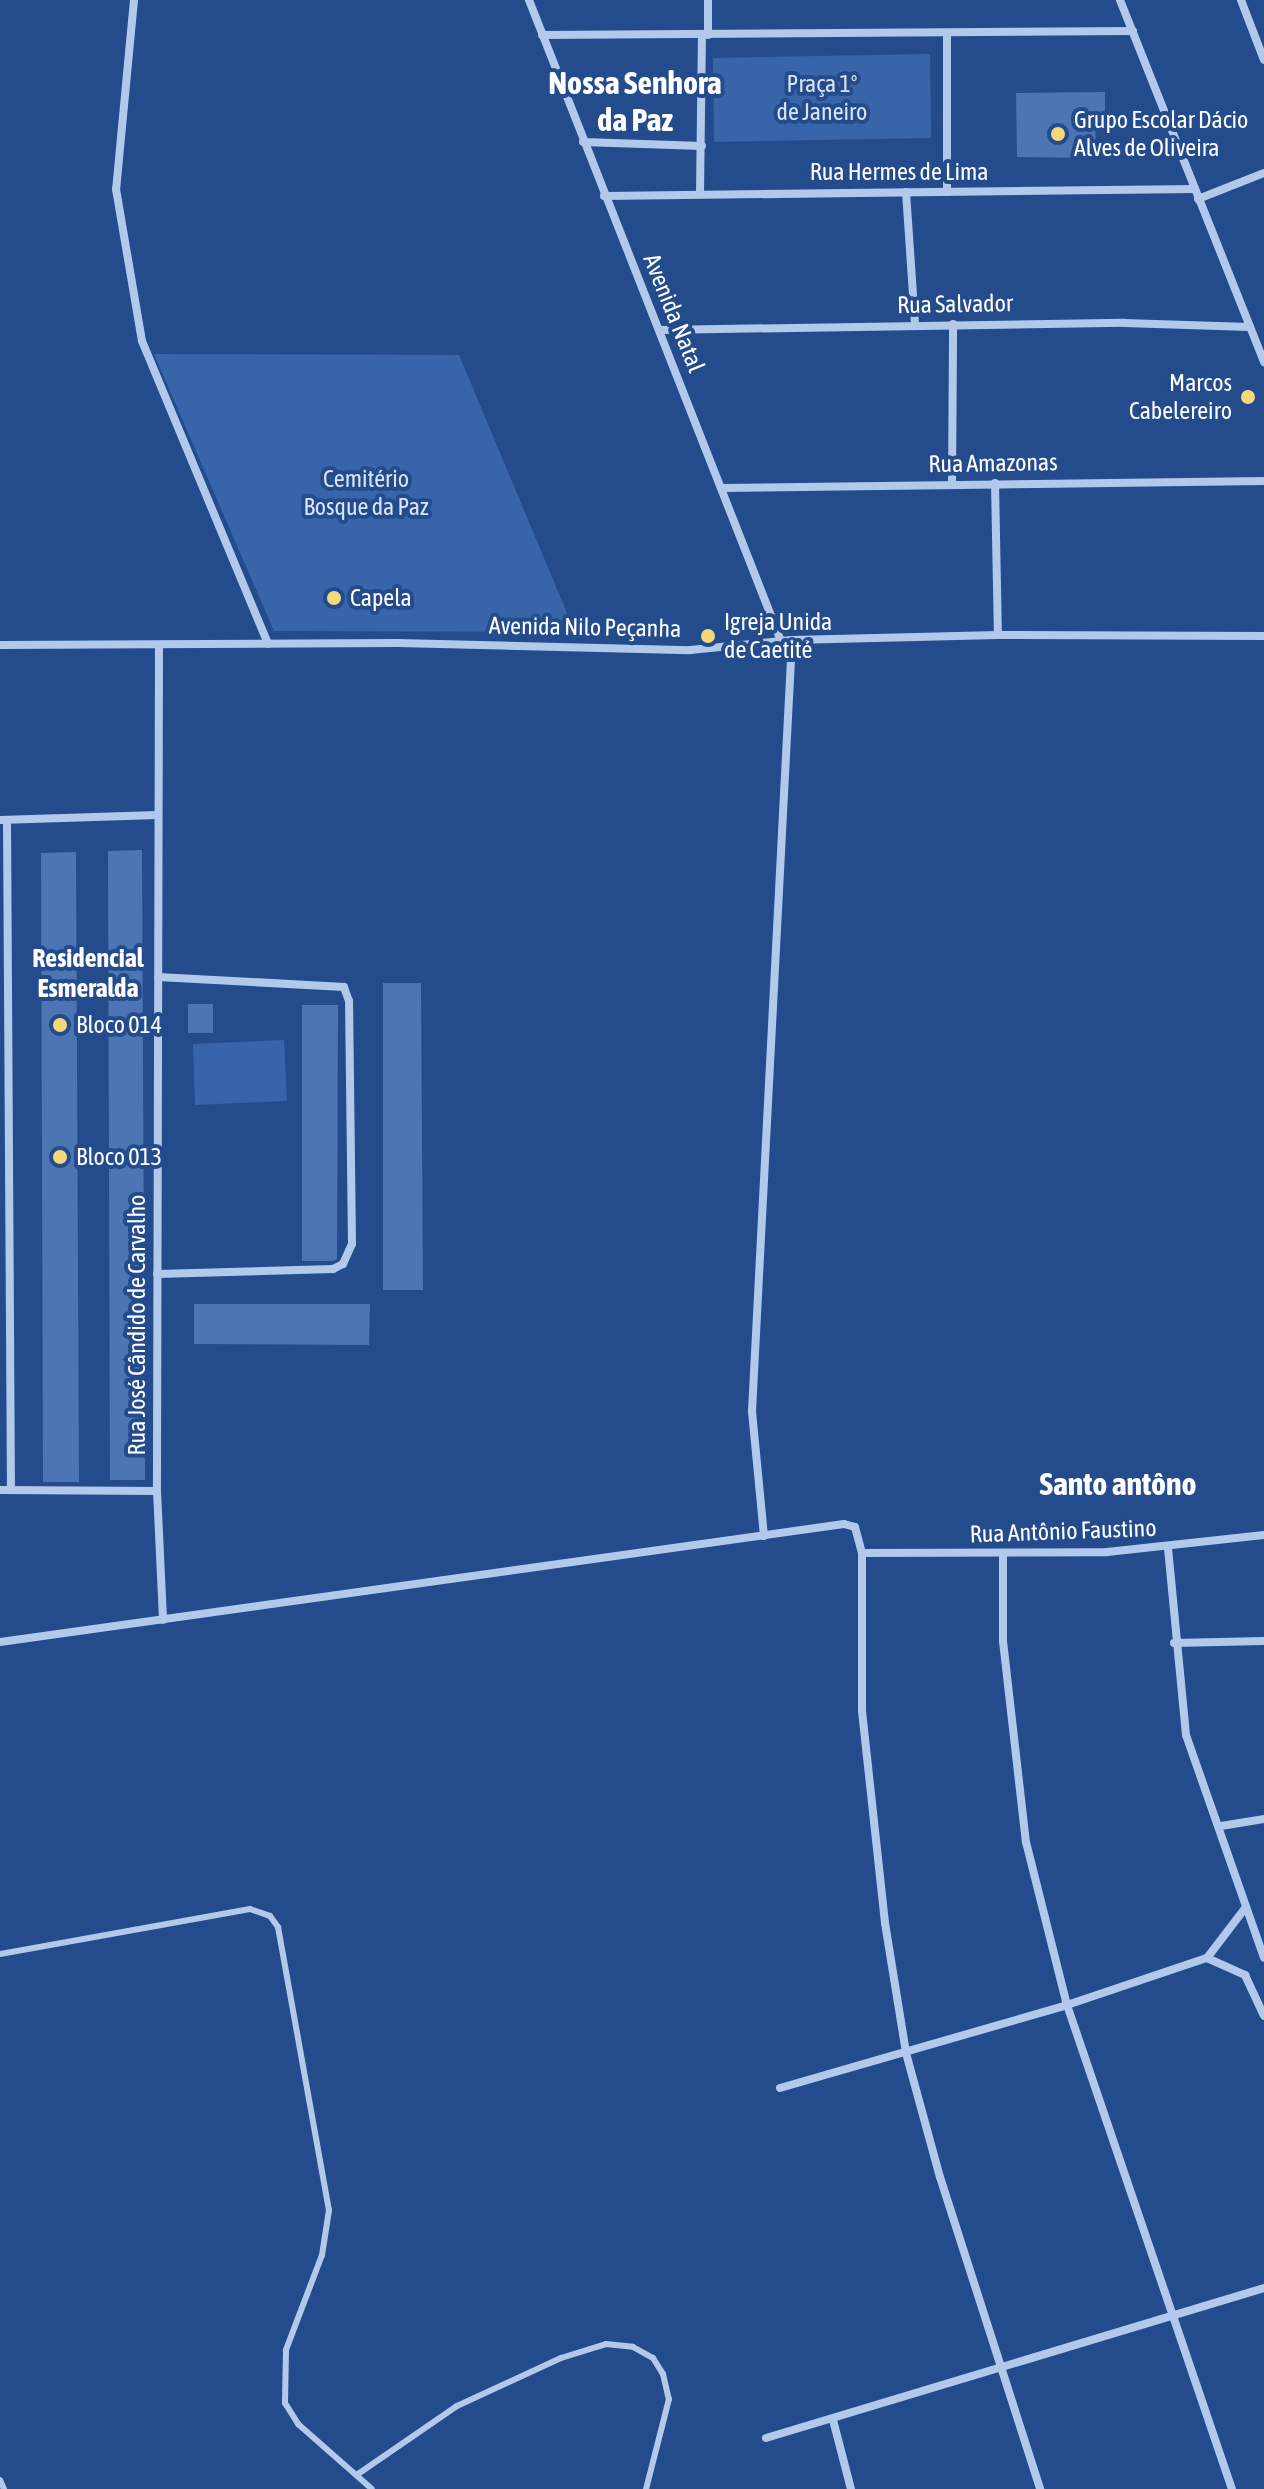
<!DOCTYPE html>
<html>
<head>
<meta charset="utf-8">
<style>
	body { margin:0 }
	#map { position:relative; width:1264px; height:2489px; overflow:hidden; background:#244c8d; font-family:"Asap Condensed",sans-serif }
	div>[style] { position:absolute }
	.green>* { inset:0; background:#3865aa }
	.building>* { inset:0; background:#4c75b4 }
	.service>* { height:6px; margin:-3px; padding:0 3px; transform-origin:3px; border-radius:3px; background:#b3c9eb }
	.minor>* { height:8px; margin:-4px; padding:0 4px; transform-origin:4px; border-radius:4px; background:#b3c9eb }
	.dots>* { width:22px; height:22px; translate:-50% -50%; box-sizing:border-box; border:4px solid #244c8d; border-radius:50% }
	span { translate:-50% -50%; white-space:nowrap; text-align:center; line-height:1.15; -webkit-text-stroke:8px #244c8d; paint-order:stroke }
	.park-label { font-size:24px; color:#d8e5f8 }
	.poi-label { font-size:24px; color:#fff }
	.left { translate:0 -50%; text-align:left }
	.right { translate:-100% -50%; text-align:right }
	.street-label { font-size:24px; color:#fff }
	.neighbourhood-label { font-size:26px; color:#fff; font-weight:700 }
	.district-label { font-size:32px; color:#fff; font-weight:700 }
</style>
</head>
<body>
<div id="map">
	<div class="green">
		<div style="clip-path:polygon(930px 54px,931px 138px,714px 142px,713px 58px)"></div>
		<div style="clip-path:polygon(154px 354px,459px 355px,575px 632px,274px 631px)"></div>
		<div style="clip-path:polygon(284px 1040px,287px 1101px,195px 1105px,193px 1044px)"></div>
	</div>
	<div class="building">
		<div style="clip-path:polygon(1105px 92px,1105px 120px,1095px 120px,1096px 158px,1017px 157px,1016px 93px)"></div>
		<div style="clip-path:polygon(142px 850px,145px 1480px,110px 1480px,108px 851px)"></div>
		<div style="clip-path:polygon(76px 852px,79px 1482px,43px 1482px,41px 853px)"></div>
		<div style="clip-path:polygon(383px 983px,421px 983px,423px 1290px,383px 1290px)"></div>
		<div style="clip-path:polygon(188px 1004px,213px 1004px,213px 1033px,188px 1033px)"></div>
		<div style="clip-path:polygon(302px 1005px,338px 1005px,337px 1259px,333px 1261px,302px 1261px)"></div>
		<div style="clip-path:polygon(194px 1304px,370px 1304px,369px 1345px,194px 1344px)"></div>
	</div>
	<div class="service">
		<div style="left:0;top:1954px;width:254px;rotate:-10.2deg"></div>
		<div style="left:250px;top:1909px;width:21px;rotate:19deg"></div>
		<div style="left:270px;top:1916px;width:14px;rotate:54deg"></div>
		<div style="left:278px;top:1927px;width:288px;rotate:79.8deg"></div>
		<div style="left:329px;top:2210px;width:46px;rotate:98.8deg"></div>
		<div style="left:322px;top:2255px;width:102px;rotate:110.8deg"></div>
		<div style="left:286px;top:2350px;width:53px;rotate:91.1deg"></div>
		<div style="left:285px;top:2403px;width:25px;rotate:58deg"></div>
		<div style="left:298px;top:2424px;width:98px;rotate:41.3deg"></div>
		<div style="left:358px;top:2474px;width:120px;rotate:-34.5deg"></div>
		<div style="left:457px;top:2406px;width:115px;rotate:-24.8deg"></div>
		<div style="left:561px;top:2358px;width:47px;rotate:-17.3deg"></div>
		<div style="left:606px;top:2344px;width:27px;rotate:6deg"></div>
		<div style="left:633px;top:2347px;width:23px;rotate:29deg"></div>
		<div style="left:653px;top:2358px;width:19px;rotate:58deg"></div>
		<div style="left:663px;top:2374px;width:26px;rotate:77deg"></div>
		<div style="left:669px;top:2399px;width:93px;rotate:104.3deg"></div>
		<div style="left:0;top:2480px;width:10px;rotate:66deg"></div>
	</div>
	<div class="minor">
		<div style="left:134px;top:0;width:190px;rotate:95.4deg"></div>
		<div style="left:116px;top:189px;width:154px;rotate:80.3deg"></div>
		<div style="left:142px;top:341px;width:328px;rotate:67.4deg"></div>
		<div style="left:529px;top:0;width:689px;rotate:68.54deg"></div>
		<div style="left:708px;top:0;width:35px;rotate:90deg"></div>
		<div style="left:1120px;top:0;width:390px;rotate:68.3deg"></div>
		<div style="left:1241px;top:0;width:64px;rotate:69deg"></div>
		<div style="left:542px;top:35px;width:591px;rotate:-0.39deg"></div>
		<div style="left:947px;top:35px;width:157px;rotate:90deg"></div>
		<div style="left:583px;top:142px;width:119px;rotate:1.9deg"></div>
		<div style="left:906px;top:192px;width:133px;rotate:86.1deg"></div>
		<div style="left:700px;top:194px;width:159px;rotate:-89.3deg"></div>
		<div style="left:604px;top:196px;width:591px;rotate:-0.68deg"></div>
		<div style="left:1198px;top:199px;width:71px;rotate:-21.5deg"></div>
		<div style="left:660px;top:330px;width:464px;rotate:-0.9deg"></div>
		<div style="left:1124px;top:323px;width:126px;rotate:1.8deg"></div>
		<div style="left:952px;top:483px;width:159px;rotate:-89.6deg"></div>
		<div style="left:995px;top:483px;width:152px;rotate:88.9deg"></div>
		<div style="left:722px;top:488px;width:542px;rotate:-0.74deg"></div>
		<div style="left:0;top:645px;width:398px;rotate:-0.3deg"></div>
		<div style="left:398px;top:643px;width:292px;rotate:1.4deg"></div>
		<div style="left:690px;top:650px;width:102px;rotate:-5.6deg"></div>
		<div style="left:792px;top:640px;width:206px;rotate:-1.4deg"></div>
		<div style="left:998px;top:635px;width:266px;rotate:0.2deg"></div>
		<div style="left:159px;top:645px;width:846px;rotate:90.14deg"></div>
		<div style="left:157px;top:1491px;width:129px;rotate:87.3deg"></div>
		<div style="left:0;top:820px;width:158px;rotate:-1.8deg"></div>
		<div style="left:7px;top:820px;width:670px;rotate:89.66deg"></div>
		<div style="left:157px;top:1274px;width:176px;rotate:-1.6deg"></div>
		<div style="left:333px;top:1269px;width:11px;rotate:-27deg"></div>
		<div style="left:343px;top:1264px;width:22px;rotate:-66deg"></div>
		<div style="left:352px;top:1244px;width:243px;rotate:-90.7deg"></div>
		<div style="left:349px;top:1001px;width:15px;rotate:-110deg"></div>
		<div style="left:344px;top:987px;width:186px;rotate:-176.9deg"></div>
		<div style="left:0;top:1490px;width:157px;rotate:0.4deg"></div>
		<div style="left:764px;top:1536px;width:126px;rotate:-95.5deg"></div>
		<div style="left:752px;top:1411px;width:772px;rotate:-87.03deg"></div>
		<div style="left:1168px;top:1548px;width:188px;rotate:84.5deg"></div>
		<div style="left:1186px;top:1735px;width:236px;rotate:70.7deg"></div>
		<div style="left:862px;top:1553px;width:245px;rotate:-0.2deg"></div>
		<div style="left:1107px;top:1552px;width:158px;rotate:-6.2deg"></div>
		<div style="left:1003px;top:1555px;width:86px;rotate:90deg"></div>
		<div style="left:1003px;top:1641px;width:202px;rotate:83.5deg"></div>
		<div style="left:1026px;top:1842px;width:168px;rotate:75.9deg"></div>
		<div style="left:1067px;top:2005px;width:511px;rotate:71.18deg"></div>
		<div style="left:0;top:1642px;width:852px;rotate:-7.96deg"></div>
		<div style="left:844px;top:1524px;width:11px;rotate:15deg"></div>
		<div style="left:855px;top:1527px;width:27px;rotate:75deg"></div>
		<div style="left:862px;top:1553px;width:158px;rotate:90deg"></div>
		<div style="left:862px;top:1711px;width:213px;rotate:83.8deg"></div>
		<div style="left:885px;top:1923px;width:132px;rotate:80.8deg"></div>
		<div style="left:906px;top:2053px;width:129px;rotate:74.7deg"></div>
		<div style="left:940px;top:2177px;width:328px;rotate:72.2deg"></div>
		<div style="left:1174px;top:1643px;width:90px;rotate:-1.3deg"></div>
		<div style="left:1221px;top:1826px;width:44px;rotate:-9.2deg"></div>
		<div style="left:1207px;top:1958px;width:42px;rotate:24.1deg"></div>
		<div style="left:1245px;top:1975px;width:45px;rotate:65.1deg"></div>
		<div style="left:780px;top:2088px;width:299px;rotate:-16.1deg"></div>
		<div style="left:1067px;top:2005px;width:148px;rotate:-18.6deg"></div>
		<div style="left:1207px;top:1958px;width:64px;rotate:-52.6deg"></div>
		<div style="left:833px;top:2420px;width:71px;rotate:75.4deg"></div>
		<div style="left:766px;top:2438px;width:520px;rotate:-16.76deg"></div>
	</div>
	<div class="dots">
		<div style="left:1058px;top:134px;background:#f5d877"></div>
		<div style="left:1248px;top:397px;background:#f5d877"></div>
		<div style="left:334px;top:598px;background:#f5d877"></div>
		<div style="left:708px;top:636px;background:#f5d877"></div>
		<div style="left:60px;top:1025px;background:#f5d877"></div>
		<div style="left:60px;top:1157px;background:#f5d877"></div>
	</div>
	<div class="park-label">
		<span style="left:822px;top:98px">Praça 1°<br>de Janeiro</span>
		<span style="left:366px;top:493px">Cemitério<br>Bosque da Paz</span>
	</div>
	<div class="poi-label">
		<span class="left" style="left:1074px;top:134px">Grupo Escolar Dácio<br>Alves de Oliveira</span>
		<span class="right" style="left:1232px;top:397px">Marcos<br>Cabelereiro</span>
		<span class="left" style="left:350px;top:598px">Capela</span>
		<span class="left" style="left:724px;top:636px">Igreja Unida<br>de Caetité</span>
		<span class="left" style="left:76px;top:1025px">Bloco 014</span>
		<span class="left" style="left:76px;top:1157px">Bloco 013</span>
	</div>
	<div class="street-label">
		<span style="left:899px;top:172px">Rua Hermes de Lima</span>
		<span style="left:955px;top:304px;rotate:-1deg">Rua Salvador</span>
		<span style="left:674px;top:313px;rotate:68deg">Avenida Natal</span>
		<span style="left:993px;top:463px;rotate:-1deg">Rua Amazonas</span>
		<span style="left:585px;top:627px;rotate:1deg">Avenida Nilo Peçanha</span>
		<span style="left:137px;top:1325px;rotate:-90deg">Rua José Cândido de Carvalho</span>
		<span style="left:1063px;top:1531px;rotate:-2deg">Rua Antônio Faustino</span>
	</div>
	<div class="neighbourhood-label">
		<span style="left:88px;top:974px">Residencial<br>Esmeralda</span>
	</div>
	<div class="district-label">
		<span style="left:635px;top:102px">Nossa Senhora<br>da Paz</span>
		<span style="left:1118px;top:1484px">Santo antôno</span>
	</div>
</div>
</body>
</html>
